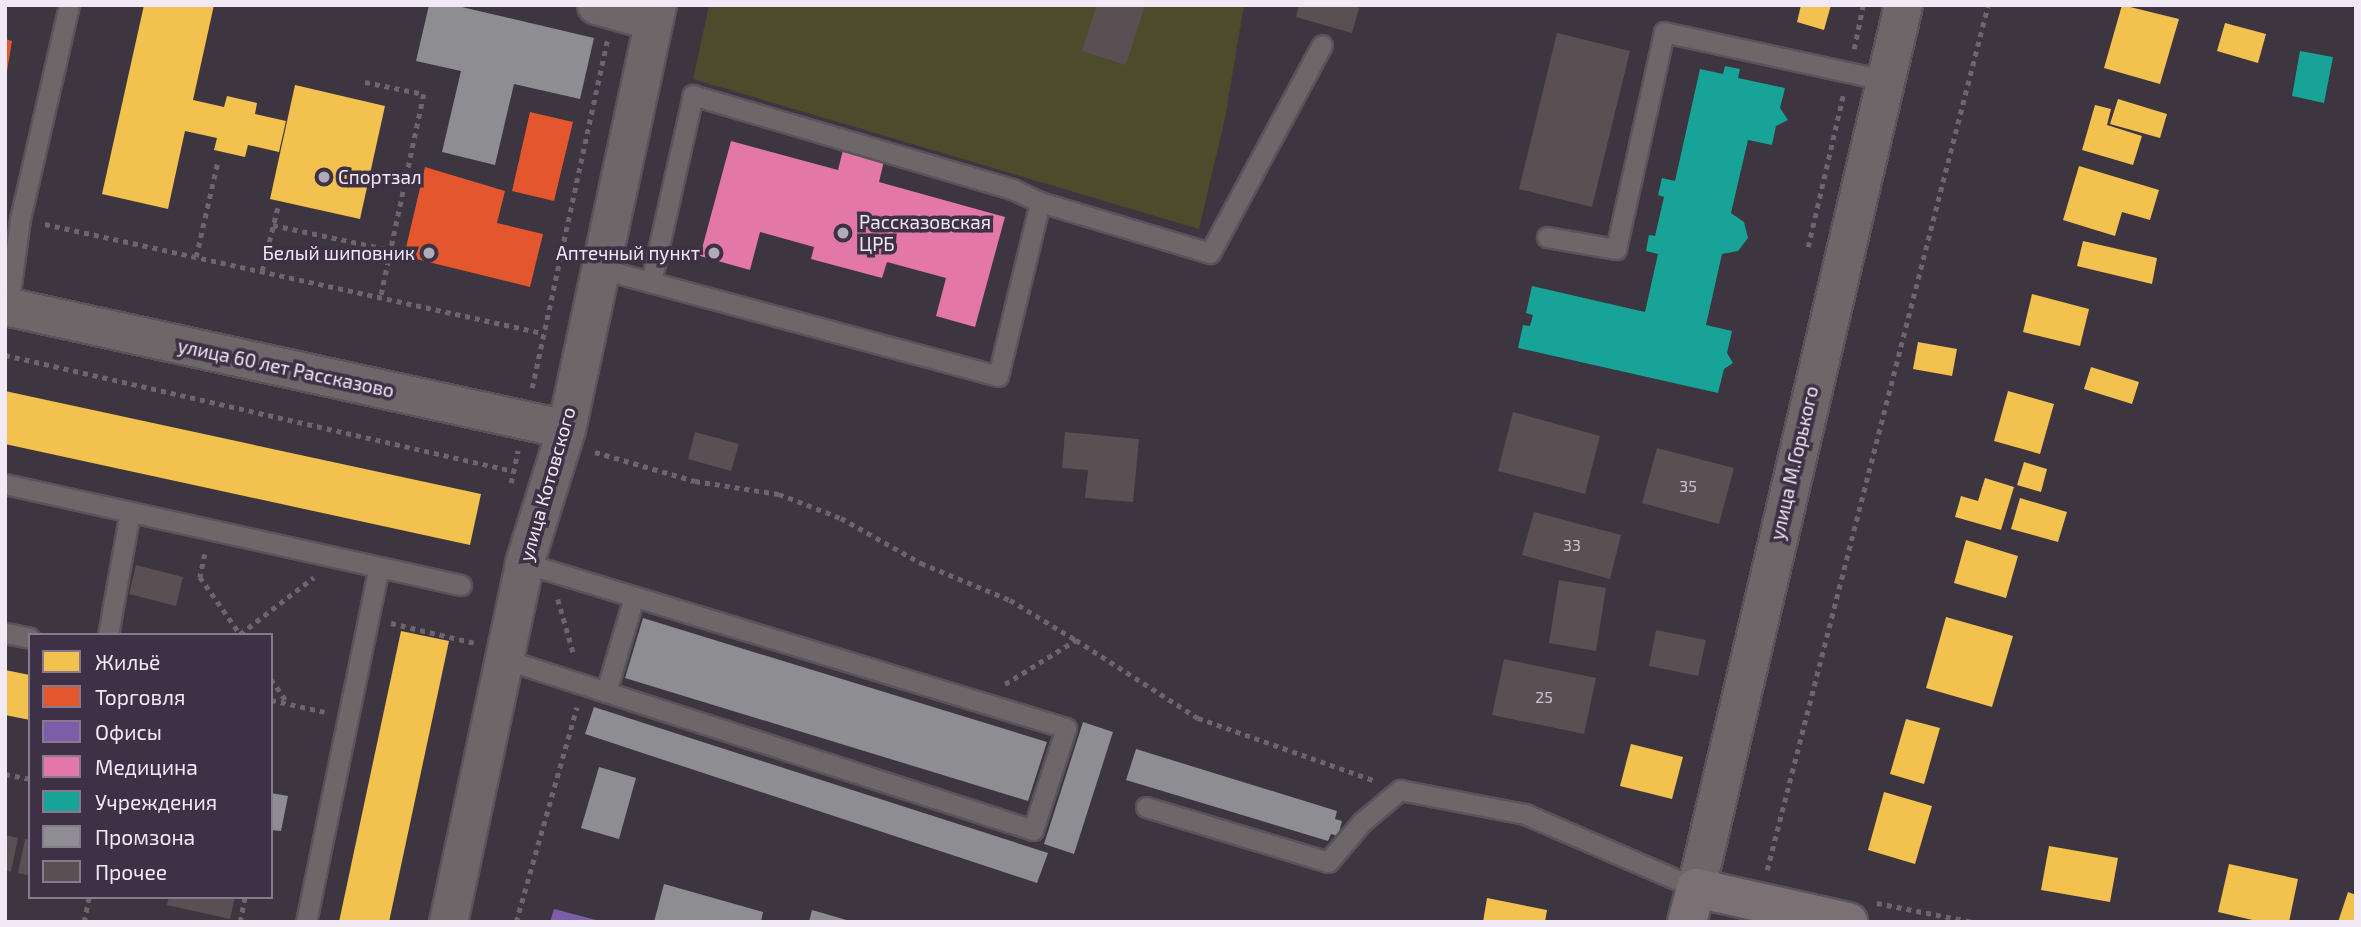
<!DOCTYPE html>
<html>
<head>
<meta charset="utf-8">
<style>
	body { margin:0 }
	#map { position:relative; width:2361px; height:927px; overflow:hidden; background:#3d3540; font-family:"Exo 2",sans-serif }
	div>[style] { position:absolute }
	.green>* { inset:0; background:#4c4c2c }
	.homes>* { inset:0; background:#f2c14e }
	.shops>* { inset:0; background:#e4572e }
	.offices>* { inset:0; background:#7b5ea7 }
	.health>* { inset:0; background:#e377a8 }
	.public>* { inset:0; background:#17a398 }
	.industry>* { inset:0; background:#8d8d92 }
	.building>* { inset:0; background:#5a4f52 }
	.path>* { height:4.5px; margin-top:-2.25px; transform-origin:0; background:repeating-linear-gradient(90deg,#6c666a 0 5px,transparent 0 10px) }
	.roads { filter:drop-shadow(2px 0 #59535c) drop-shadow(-2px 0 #59535c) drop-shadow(0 2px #59535c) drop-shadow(0 -2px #59535c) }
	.lane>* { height:19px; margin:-9.5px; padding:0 9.5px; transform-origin:9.5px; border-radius:9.5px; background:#6e676a }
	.street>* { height:37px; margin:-18.5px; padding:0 18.5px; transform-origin:18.5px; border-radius:18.5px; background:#6e676a }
	.secondary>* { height:38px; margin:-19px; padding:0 19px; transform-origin:19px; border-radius:19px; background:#7b7175 }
	.dots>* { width:19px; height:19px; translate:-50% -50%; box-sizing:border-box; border:4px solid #3e3045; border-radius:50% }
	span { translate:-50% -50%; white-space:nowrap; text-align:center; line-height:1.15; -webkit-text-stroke:7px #3e3045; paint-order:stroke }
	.number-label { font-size:16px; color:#ccc2ce }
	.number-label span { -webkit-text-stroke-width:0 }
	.poi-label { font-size:19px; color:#f2e9f7 }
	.left { translate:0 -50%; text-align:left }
	.right { translate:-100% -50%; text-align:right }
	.street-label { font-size:19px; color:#f2e9f7 }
	.frame { position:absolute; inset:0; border:7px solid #f2e9f7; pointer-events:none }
	.legend { position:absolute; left:28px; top:633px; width:245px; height:266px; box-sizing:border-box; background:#3e3045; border:2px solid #867a8c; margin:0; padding:9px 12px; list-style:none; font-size:21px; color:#f2e9f7 }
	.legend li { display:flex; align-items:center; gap:14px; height:35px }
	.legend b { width:35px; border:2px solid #867a8c }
</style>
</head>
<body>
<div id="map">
	<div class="green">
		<div style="clip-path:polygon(709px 5px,1244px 5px,1225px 118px,1199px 229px,693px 79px)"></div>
	</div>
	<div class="homes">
		<div style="clip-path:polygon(144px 5px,214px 5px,193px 100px,224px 107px,227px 96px,257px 103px,255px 114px,286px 121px,279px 152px,248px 145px,245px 157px,214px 150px,217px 138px,185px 131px,168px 209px,102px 194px)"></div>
		<div style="clip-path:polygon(1801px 5px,1831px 5px,1824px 30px,1797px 22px)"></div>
		<div style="clip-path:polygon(2122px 5px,2179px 19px,2160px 84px,2104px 68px)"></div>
		<div style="clip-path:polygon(2225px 23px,2266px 34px,2258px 63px,2217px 51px)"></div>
		<div style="clip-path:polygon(295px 85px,385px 106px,360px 219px,270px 199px)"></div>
		<div style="clip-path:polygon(2118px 99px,2167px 114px,2160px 138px,2110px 124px)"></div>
		<div style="clip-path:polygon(2095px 105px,2111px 109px,2107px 125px,2142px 136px,2133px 165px,2082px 150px)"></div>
		<div style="clip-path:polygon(2079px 166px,2159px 190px,2150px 220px,2122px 212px,2115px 236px,2063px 220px)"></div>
		<div style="clip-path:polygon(2083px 241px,2157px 258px,2152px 284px,2077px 266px)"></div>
		<div style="clip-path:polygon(2032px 294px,2089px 309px,2080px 346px,2023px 332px)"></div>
		<div style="clip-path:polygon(1918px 342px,1957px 349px,1952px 376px,1913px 369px)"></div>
		<div style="clip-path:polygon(2091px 367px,2139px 382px,2132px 404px,2084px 389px)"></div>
		<div style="clip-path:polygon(5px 391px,481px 494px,470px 545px,5px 444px)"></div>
		<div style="clip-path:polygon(2008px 391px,2054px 404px,2040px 454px,1994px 441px)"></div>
		<div style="clip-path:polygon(2024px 462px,2047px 469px,2041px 492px,2017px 485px)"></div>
		<div style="clip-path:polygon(1985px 478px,2014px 487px,2001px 530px,1955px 517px,1961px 496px,1978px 501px)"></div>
		<div style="clip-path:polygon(2020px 498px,2067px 512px,2058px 542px,2011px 529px)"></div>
		<div style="clip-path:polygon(1966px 540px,2018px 556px,2006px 598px,1954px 583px)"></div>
		<div style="clip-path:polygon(1946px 617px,2013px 636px,1992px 707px,1926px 688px)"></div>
		<div style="clip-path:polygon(401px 631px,449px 641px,389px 922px,339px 922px)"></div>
		<div style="clip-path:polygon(5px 670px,30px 675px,30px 720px,5px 715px)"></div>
		<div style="clip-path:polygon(1906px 719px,1940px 728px,1924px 784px,1890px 774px)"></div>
		<div style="clip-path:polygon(1631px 744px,1683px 757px,1672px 799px,1620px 786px)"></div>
		<div style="clip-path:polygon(1884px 792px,1932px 806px,1915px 864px,1868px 850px)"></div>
		<div style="clip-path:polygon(2049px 846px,2118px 858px,2110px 902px,2041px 890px)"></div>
		<div style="clip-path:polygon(2229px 864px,2298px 879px,2289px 922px,2261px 922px,2218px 912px)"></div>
		<div style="clip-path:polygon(2348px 892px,2356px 895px,2356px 922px,2338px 922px)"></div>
		<div style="clip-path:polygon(1487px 898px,1547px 910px,1545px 922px,1483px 922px)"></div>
	</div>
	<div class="shops">
		<div style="clip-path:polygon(5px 39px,12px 41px,7px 71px,5px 71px)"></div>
		<div style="clip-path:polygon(530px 112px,573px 122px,554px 201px,512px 191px)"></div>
		<div style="clip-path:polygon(425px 167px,505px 191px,497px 223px,543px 234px,530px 287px,404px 256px)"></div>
	</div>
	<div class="offices">
		<div style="clip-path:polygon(554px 909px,600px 921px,600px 922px,550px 922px)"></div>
	</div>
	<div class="health">
		<div style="clip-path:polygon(731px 141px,838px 170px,843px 150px,884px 161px,879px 182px,1005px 217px,975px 327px,936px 316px,946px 278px,887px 262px,882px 278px,811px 259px,814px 247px,760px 232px,750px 270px,700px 256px)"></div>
	</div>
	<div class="public">
		<div style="clip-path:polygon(2300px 51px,2333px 57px,2324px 103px,2292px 96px)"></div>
		<div style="clip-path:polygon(1725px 66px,1740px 69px,1738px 78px,1785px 88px,1780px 108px,1788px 120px,1776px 126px,1772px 145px,1748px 140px,1731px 213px,1744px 222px,1748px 238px,1738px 251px,1722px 254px,1706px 325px,1732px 331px,1727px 353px,1733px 363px,1724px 369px,1718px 393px,1518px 348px,1523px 325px,1530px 326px,1533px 315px,1526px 313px,1532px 286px,1645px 312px,1658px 254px,1646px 251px,1649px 235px,1655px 236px,1664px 197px,1658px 195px,1662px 178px,1675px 181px,1700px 69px,1723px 74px)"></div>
	</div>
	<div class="industry">
		<div style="clip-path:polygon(429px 5px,453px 5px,594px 38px,580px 99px,514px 84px,495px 165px,442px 152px,461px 71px,416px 61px)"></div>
		<div style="clip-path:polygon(643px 618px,1047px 742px,1028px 801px,625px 678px)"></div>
		<div style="clip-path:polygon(594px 707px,1048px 853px,1037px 883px,585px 734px)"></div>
		<div style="clip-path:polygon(1083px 722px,1113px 732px,1074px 854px,1044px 844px)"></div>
		<div style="clip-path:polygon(1136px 749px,1337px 811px,1335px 819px,1342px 821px,1338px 836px,1331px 834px,1328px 841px,1126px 780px)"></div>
		<div style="clip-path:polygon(599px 767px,636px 778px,619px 839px,581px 828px)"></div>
		<div style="clip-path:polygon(271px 793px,288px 796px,281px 831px,271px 830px)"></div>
		<div style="clip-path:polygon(664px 884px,763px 912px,761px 922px,654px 922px)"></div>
		<div style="clip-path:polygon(812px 910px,850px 921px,850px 922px,809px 922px)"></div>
	</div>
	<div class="building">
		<div style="clip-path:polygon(1097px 5px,1145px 5px,1126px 65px,1082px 51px)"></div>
		<div style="clip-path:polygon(1299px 5px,1360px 5px,1352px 33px,1296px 17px)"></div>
		<div style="clip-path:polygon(1557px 33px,1630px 51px,1592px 207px,1519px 189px)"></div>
		<div style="clip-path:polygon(1513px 412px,1600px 436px,1585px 494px,1498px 471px)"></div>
		<div style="clip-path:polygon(695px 432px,739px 444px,731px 471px,688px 459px)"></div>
		<div style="clip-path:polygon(1065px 432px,1139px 439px,1133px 502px,1085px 498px,1088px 470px,1062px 468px)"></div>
		<div style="clip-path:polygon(1657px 448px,1734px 468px,1719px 524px,1642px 503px)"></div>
		<div style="clip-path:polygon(1534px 512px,1621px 535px,1610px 579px,1522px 555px)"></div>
		<div style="clip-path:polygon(136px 565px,183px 577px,176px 606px,129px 594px)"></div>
		<div style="clip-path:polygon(1559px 580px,1606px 588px,1596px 651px,1549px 643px)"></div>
		<div style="clip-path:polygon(1656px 630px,1706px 640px,1698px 676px,1649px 666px)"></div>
		<div style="clip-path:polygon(1504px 659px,1596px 678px,1584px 734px,1492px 715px)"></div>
		<div style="clip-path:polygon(5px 835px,18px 838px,11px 872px,5px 870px)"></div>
		<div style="clip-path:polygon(25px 839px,30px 840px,30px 876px,18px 873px)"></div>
		<div style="clip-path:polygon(169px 897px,235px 897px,230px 919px,167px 905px)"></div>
	</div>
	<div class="path">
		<div style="left:1854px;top:49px;width:45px;rotate:-78.4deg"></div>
		<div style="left:365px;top:82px;width:60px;rotate:11.5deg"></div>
		<div style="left:424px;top:94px;width:208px;rotate:102deg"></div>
		<div style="left:45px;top:224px;width:510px;rotate:12.35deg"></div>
		<div style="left:273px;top:225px;width:121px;rotate:12deg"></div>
		<div style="left:1808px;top:247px;width:156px;rotate:-77deg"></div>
		<div style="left:196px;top:257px;width:99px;rotate:-77.2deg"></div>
		<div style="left:262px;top:271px;width:67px;rotate:-76.2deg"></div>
		<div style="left:5px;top:355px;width:521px;rotate:12.86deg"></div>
		<div style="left:532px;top:388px;width:355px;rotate:-77.8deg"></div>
		<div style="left:595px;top:452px;width:104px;rotate:16.2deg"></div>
		<div style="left:695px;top:481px;width:85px;rotate:8.8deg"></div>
		<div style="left:779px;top:494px;width:66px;rotate:21.2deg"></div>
		<div style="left:841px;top:518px;width:92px;rotate:29.4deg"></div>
		<div style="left:921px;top:563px;width:96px;rotate:22.6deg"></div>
		<div style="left:1010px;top:600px;width:77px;rotate:31.2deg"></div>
		<div style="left:511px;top:483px;width:33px;rotate:-78deg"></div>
		<div style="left:205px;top:554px;width:24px;rotate:102deg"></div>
		<div style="left:200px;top:577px;width:70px;rotate:54.9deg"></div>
		<div style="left:558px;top:599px;width:58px;rotate:74.1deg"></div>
		<div style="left:391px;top:623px;width:86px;rotate:13.4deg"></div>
		<div style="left:240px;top:634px;width:93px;rotate:-37.6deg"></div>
		<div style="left:271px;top:679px;width:29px;rotate:55deg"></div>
		<div style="left:1005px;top:684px;width:84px;rotate:-31.8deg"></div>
		<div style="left:1076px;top:640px;width:145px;rotate:32.6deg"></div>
		<div style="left:1198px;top:718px;width:186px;rotate:19.5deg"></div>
		<div style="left:271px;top:700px;width:55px;rotate:12.5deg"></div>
		<div style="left:5px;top:774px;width:25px;rotate:11deg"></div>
		<div style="left:1767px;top:870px;width:893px;rotate:-75.67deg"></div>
		<div style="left:1877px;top:903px;width:98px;rotate:11.2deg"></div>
		<div style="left:84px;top:922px;width:25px;rotate:-79deg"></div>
		<div style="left:240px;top:922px;width:25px;rotate:-79deg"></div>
		<div style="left:516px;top:922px;width:223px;rotate:-74.2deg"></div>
	</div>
	<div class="roads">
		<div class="lane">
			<div style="left:1040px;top:202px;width:177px;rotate:16.7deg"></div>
			<div style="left:1210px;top:253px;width:236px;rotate:-61.7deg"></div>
			<div style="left:1547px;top:237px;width:70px;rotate:9.9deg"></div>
			<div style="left:1616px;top:249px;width:222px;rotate:-77.5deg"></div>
			<div style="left:1664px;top:32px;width:225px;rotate:12.3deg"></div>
			<div style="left:598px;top:268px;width:414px;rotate:15.1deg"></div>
			<div style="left:998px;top:376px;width:179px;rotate:-76.4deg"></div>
			<div style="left:1040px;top:202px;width:31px;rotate:-155deg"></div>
			<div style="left:1012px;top:189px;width:333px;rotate:-163.6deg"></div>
			<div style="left:693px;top:95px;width:192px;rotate:102.7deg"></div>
			<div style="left:8px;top:307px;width:89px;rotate:-82.2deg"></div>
			<div style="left:20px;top:219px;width:220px;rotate:-77.1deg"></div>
			<div style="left:5px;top:484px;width:467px;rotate:12.5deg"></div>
			<div style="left:5px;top:633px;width:25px;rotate:11deg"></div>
			<div style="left:108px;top:635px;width:125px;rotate:-79.9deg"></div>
			<div style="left:504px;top:659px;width:556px;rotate:17.91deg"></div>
			<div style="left:1033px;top:830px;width:107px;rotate:-72.1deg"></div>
			<div style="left:1066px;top:728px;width:567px;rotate:-163.07deg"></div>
			<div style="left:606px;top:692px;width:99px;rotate:-73.6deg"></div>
			<div style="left:1146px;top:807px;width:190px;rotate:16.8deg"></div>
			<div style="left:1328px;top:862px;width:52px;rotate:-49.6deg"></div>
			<div style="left:1362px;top:822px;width:50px;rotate:-40.1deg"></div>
			<div style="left:1400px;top:790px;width:127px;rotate:10.9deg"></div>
			<div style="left:1525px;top:814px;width:186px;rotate:23.4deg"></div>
			<div style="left:306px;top:922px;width:362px;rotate:-78.4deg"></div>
		</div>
		<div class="street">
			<div style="left:596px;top:5px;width:59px;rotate:15.7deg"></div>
			<div style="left:5px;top:306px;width:574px;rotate:12.37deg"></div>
			<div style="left:1696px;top:888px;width:907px;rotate:-76.81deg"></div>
			<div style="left:448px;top:922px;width:367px;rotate:-78deg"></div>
			<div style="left:524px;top:563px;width:140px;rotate:-72.6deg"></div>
			<div style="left:566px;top:429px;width:434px;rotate:-77.9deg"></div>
		</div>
		<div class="secondary">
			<div style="left:1687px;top:922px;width:35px;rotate:-75deg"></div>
			<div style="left:1696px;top:888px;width:156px;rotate:12.6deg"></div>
		</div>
	</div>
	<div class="dots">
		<div style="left:324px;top:177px;background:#b3aab7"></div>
		<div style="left:843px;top:233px;background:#b3aab7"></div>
		<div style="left:429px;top:253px;background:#b3aab7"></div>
		<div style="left:714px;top:253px;background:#b3aab7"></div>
	</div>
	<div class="number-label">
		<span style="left:1688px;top:486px">35</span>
		<span style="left:1572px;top:545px">33</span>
		<span style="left:1544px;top:697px">25</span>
	</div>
	<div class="poi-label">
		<span class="left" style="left:338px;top:177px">Спортзал</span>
		<span class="left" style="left:859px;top:233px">Рассказовская<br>ЦРБ</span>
		<span class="right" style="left:415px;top:253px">Белый шиповник</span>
		<span class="right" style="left:700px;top:253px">Аптечный пункт</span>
	</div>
	<div class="street-label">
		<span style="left:286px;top:368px;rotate:12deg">улица 60 лет Рассказово</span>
		<span style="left:1794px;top:463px;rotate:-77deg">улица М.Горького</span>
		<span style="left:547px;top:484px;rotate:-74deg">улица Котовского</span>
	</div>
	<div class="frame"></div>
	<ul class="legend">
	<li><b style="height:19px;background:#f2c14e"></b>Жильё</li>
	<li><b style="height:19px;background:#e4572e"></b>Торговля</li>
	<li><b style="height:19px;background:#7b5ea7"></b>Офисы</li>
	<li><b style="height:19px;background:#e377a8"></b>Медицина</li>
	<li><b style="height:19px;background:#17a398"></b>Учреждения</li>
	<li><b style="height:19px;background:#8d8d92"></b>Промзона</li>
	<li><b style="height:19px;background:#5a4f52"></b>Прочее</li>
	</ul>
</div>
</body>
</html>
